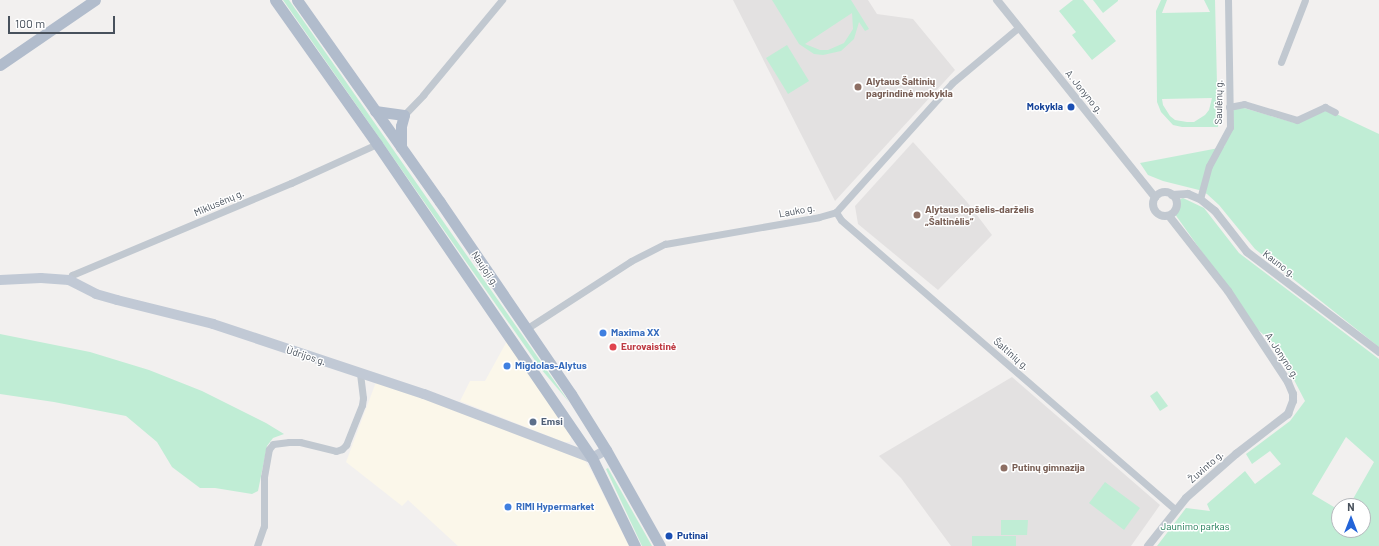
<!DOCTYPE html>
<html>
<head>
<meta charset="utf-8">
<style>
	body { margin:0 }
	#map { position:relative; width:1379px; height:546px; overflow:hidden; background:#f2f0ef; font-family:Barlow,sans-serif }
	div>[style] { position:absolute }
	.commercial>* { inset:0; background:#fbf7ea }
	.education>* { inset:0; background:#e3e1e1 }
	.green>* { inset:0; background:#c0edd5 }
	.minor>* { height:7px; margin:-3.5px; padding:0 3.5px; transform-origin:3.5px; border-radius:3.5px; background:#c1c8d0 }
	.tertiary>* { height:8px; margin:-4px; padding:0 4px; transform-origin:4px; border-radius:4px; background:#c1c8d0 }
	.tertiary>.ring { margin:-4px; padding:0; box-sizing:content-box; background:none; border:8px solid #c1c8d0; border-radius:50% }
	.secondary>* { height:10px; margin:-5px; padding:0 5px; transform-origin:5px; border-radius:5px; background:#c1c9d5 }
	.primary>* { height:11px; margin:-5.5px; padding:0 5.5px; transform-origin:5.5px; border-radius:5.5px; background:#b1bccc }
	.dots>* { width:11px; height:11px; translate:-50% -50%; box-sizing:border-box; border:2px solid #fff; border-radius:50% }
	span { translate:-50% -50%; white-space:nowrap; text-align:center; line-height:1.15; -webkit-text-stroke:3px #fff; paint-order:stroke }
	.education-label { font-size:10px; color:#785e54; font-weight:700 }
	.left { translate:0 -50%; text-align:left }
	.street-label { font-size:10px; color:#48515c }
	.transit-label { font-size:10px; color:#164399; font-weight:700 }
	.right { translate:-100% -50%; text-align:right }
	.shop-label { font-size:10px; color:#366cbe; font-weight:700 }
	.health-label { font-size:10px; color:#be3a42; font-weight:700 }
	.service-label { font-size:10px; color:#4e5e75; font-weight:700 }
	.park-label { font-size:10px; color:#1c7a53 }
	.north { position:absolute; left:1331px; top:498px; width:40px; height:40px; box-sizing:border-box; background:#fff; border:1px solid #b6b9be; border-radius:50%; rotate:0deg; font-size:11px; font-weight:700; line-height:16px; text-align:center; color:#48515c }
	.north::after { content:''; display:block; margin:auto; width:14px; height:18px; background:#2364d8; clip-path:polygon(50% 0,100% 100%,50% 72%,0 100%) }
	.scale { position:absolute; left:8px; top:16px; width:107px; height:18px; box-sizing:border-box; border:2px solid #48515c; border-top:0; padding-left:5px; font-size:12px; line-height:14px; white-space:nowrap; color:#48515c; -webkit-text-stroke:3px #fff; paint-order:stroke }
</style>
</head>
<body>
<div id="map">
	<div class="commercial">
		<div style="clip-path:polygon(507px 341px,571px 436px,570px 442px,564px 442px,460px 401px,470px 381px,485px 381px)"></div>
		<div style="clip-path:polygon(376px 382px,455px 408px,584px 459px,592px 472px,629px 546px,458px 546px,408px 500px,402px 506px,346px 462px)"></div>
	</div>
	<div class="education">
		<div style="clip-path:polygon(733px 0,868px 0,877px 14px,913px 19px,955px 70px,835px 201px)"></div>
		<div style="clip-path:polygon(913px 142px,967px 202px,992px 235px,938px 290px,858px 224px,855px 206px)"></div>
		<div style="clip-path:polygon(1012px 377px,1160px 505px,1131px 546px,951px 546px,901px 478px,879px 456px)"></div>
	</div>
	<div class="green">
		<div style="clip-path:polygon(283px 0,289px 0,569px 402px,541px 369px)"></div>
		<div style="clip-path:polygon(evenodd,772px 0,851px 0,869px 29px,865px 31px,859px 22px,854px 39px,841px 51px,823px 55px,814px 54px,799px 44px,772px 0,852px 13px,853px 29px,844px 43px,828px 50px,820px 50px,805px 44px,852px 13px)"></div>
		<div style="clip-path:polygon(1073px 0,1083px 0,1116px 41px,1092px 60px,1072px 35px,1076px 32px,1059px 11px)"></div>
		<div style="clip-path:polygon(1093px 0,1118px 0,1118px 1px,1103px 13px)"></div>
		<div style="clip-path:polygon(evenodd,1161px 0,1167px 0,1162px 13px,1210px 12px,1204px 0,1215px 0,1218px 127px,1182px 127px,1173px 125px,1161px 112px,1157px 102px,1156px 11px,1161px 0,1212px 98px,1209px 110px,1205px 115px,1194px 122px,1187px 122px,1175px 120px,1170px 116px,1163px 105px,1162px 99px,1212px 98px)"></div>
		<div style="clip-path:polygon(787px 45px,809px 81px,788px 94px,766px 58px)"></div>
		<div style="clip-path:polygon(1236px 108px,1244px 108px,1295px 123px,1328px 110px,1379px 134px,1379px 347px,1255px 249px,1219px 205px,1207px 194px,1199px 190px,1163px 181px,1148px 175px,1140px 163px,1224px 147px,1232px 127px,1233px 111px)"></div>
		<div style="clip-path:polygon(evenodd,1183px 198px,1204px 208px,1239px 253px,1379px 359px,1379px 546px,1157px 546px,1186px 508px,1210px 511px,1207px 504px,1245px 471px,1255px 484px,1281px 464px,1270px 451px,1252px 464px,1246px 454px,1290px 421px,1305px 401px,1293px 378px,1283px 364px,1287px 361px,1276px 345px,1257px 329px,1172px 210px,1174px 202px,1183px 198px,1346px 437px,1374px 462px,1349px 506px,1363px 506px,1363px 530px,1339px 530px,1339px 510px,1312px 494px,1346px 437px)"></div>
		<div style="clip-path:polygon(0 334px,90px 352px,149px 370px,202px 391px,266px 423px,284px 434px,273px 438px,267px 446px,258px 491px,252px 494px,215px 488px,200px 488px,172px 467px,157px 442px,126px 416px,54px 402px,0 394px)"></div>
		<div style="clip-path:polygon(1157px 391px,1168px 406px,1160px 411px,1150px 396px)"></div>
		<div style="clip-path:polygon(608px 468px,652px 546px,642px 546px,606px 469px)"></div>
		<div style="clip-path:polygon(1105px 482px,1140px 508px,1124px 530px,1089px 503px)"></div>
		<div style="clip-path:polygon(1001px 520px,1028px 520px,1027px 535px,1001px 535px)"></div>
		<div style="clip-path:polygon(972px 536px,1016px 536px,1016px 546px,972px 546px)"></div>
	</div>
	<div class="minor">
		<div style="left:1281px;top:62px;width:66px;rotate:-68.8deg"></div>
		<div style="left:1229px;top:107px;width:15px;rotate:-11deg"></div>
		<div style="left:1244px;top:104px;width:55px;rotate:16.8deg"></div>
		<div style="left:1297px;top:120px;width:31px;rotate:-25deg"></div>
		<div style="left:1325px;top:107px;width:11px;rotate:27deg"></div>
		<div style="left:404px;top:115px;width:28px;rotate:-46deg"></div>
		<div style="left:423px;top:95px;width:124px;rotate:-50.3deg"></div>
		<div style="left:1200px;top:199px;width:34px;rotate:-75deg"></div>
		<div style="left:1209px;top:166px;width:44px;rotate:-61.7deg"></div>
		<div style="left:1230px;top:127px;width:127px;rotate:-90.9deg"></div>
		<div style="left:836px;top:212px;width:9px;rotate:58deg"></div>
		<div style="left:841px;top:220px;width:442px;rotate:40.9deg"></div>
		<div style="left:69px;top:280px;width:6px;rotate:-59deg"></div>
		<div style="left:72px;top:275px;width:238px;rotate:-22.8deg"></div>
		<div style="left:291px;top:183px;width:94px;rotate:-24.4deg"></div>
		<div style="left:526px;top:329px;width:125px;rotate:-32.9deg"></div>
		<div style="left:631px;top:261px;width:38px;rotate:-27deg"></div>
		<div style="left:665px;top:244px;width:156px;rotate:-9.9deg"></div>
		<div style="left:819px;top:217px;width:18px;rotate:-16deg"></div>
		<div style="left:836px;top:212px;width:173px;rotate:-48deg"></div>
		<div style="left:952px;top:83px;width:87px;rotate:-39.9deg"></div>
		<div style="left:257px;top:546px;width:21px;rotate:-71deg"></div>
		<div style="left:264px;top:526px;width:49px;rotate:-90deg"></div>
		<div style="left:264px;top:477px;width:28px;rotate:-80deg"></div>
		<div style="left:269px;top:449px;width:6px;rotate:-51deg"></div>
		<div style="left:273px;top:444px;width:16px;rotate:-7deg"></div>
		<div style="left:289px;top:442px;width:11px"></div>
		<div style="left:300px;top:442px;width:37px;rotate:14deg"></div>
		<div style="left:336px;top:451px;width:6px;rotate:-18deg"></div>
		<div style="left:342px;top:449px;width:6px;rotate:-45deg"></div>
		<div style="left:346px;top:445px;width:43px;rotate:-68.2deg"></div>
		<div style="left:362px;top:405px;width:7px;rotate:-82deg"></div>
		<div style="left:363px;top:398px;width:25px;rotate:-97deg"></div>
	</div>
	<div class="tertiary">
		<div style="left:997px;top:0;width:253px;rotate:51.3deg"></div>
		<div class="ring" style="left:1153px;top:192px;width:16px;height:16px"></div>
		<div style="left:1172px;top:195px;width:16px;rotate:-4deg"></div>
		<div style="left:1188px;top:194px;width:13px;rotate:23deg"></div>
		<div style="left:1200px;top:199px;width:19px;rotate:39deg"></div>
		<div style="left:1215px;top:211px;width:52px;rotate:52deg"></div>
		<div style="left:1247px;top:252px;width:166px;rotate:37.1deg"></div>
		<div style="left:1148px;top:546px;width:61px;rotate:-51.6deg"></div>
		<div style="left:1186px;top:498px;width:67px;rotate:-41.3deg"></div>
		<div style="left:1236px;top:454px;width:66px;rotate:-37.6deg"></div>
		<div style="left:1288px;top:414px;width:14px;rotate:-69deg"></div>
		<div style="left:1293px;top:401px;width:7px;rotate:-90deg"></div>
		<div style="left:1293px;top:394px;width:13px;rotate:-113deg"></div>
		<div style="left:1288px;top:382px;width:109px;rotate:-123.4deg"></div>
		<div style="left:1228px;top:291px;width:95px;rotate:-128.2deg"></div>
	</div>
	<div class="secondary">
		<div style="left:0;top:280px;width:41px;rotate:-2.8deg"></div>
		<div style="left:41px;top:278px;width:28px;rotate:4deg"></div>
		<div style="left:69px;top:280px;width:30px;rotate:27deg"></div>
		<div style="left:96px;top:294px;width:22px;rotate:16deg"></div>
		<div style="left:117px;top:300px;width:99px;rotate:14deg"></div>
		<div style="left:213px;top:324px;width:222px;rotate:18.4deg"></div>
		<div style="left:424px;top:394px;width:180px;rotate:20.9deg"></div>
		<div style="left:592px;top:458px;width:16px;rotate:-30deg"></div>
	</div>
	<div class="primary">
		<div style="left:275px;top:0;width:176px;rotate:54.7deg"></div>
		<div style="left:377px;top:144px;width:381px;rotate:55.6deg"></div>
		<div style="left:592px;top:458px;width:98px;rotate:64deg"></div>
		<div style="left:297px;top:0;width:247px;rotate:54.7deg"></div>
		<div style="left:440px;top:202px;width:232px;rotate:55.7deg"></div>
		<div style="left:571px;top:394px;width:66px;rotate:58deg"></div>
		<div style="left:606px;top:450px;width:110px;rotate:60.6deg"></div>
		<div style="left:0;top:65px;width:115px;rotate:-34.4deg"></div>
		<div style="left:375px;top:111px;width:29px;rotate:8deg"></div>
		<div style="left:404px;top:115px;width:11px;rotate:105deg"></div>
		<div style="left:401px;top:126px;width:21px;rotate:90deg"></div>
	</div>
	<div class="dots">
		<div style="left:858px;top:87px;background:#8d6e63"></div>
		<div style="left:1071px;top:107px;background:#1a4fb4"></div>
		<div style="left:917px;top:215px;background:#8d6e63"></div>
		<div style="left:603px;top:333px;background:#3f7fe0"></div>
		<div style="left:613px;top:347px;background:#e0444e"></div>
		<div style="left:507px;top:366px;background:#3f7fe0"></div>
		<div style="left:533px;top:422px;background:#5c6f8a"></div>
		<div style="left:1004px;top:468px;background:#8d6e63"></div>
		<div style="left:508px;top:507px;background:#3f7fe0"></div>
		<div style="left:669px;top:536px;background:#1a4fb4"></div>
	</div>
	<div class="education-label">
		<span class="left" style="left:866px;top:87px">Alytaus Šaltinių<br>pagrindinė mokykla</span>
		<span class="left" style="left:925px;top:215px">Alytaus lopšelis-darželis<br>„Šaltinėlis“</span>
		<span class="left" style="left:1012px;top:468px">Putinų gimnazija</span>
	</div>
	<div class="street-label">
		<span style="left:1084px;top:92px;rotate:51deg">A. Jonyno g.</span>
		<span style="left:1219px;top:102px;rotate:-89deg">Saulėnų g.</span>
		<span style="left:219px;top:203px;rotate:-23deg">Miklusėnų g.</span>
		<span style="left:797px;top:211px;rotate:-10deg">Lauko g.</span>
		<span style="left:1279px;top:264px;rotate:37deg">Kauno g.</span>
		<span style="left:485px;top:269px;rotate:56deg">Naujoji g.</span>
		<span style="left:1011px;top:354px;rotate:41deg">Šaltinių g.</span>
		<span style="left:306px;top:356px;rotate:18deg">Ūdrijos g.</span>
		<span style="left:1282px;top:356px;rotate:57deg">A. Jonyno g.</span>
		<span style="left:1206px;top:467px;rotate:-41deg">Žuvinto g.</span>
	</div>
	<div class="transit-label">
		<span class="right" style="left:1063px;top:107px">Mokykla</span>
		<span class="left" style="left:677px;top:536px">Putinai</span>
	</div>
	<div class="shop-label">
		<span class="left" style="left:611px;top:333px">Maxima XX</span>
		<span class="left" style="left:515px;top:366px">Migdolas-Alytus</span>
		<span class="left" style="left:516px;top:507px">RIMI Hypermarket</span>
	</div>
	<div class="health-label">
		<span class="left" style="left:621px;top:347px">Eurovaistinė</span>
	</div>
	<div class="service-label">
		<span class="left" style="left:541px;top:422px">Emsi</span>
	</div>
	<div class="park-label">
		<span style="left:1195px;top:527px">Jaunimo parkas</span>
	</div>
	<div class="north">N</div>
	<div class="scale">100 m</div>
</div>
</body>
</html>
